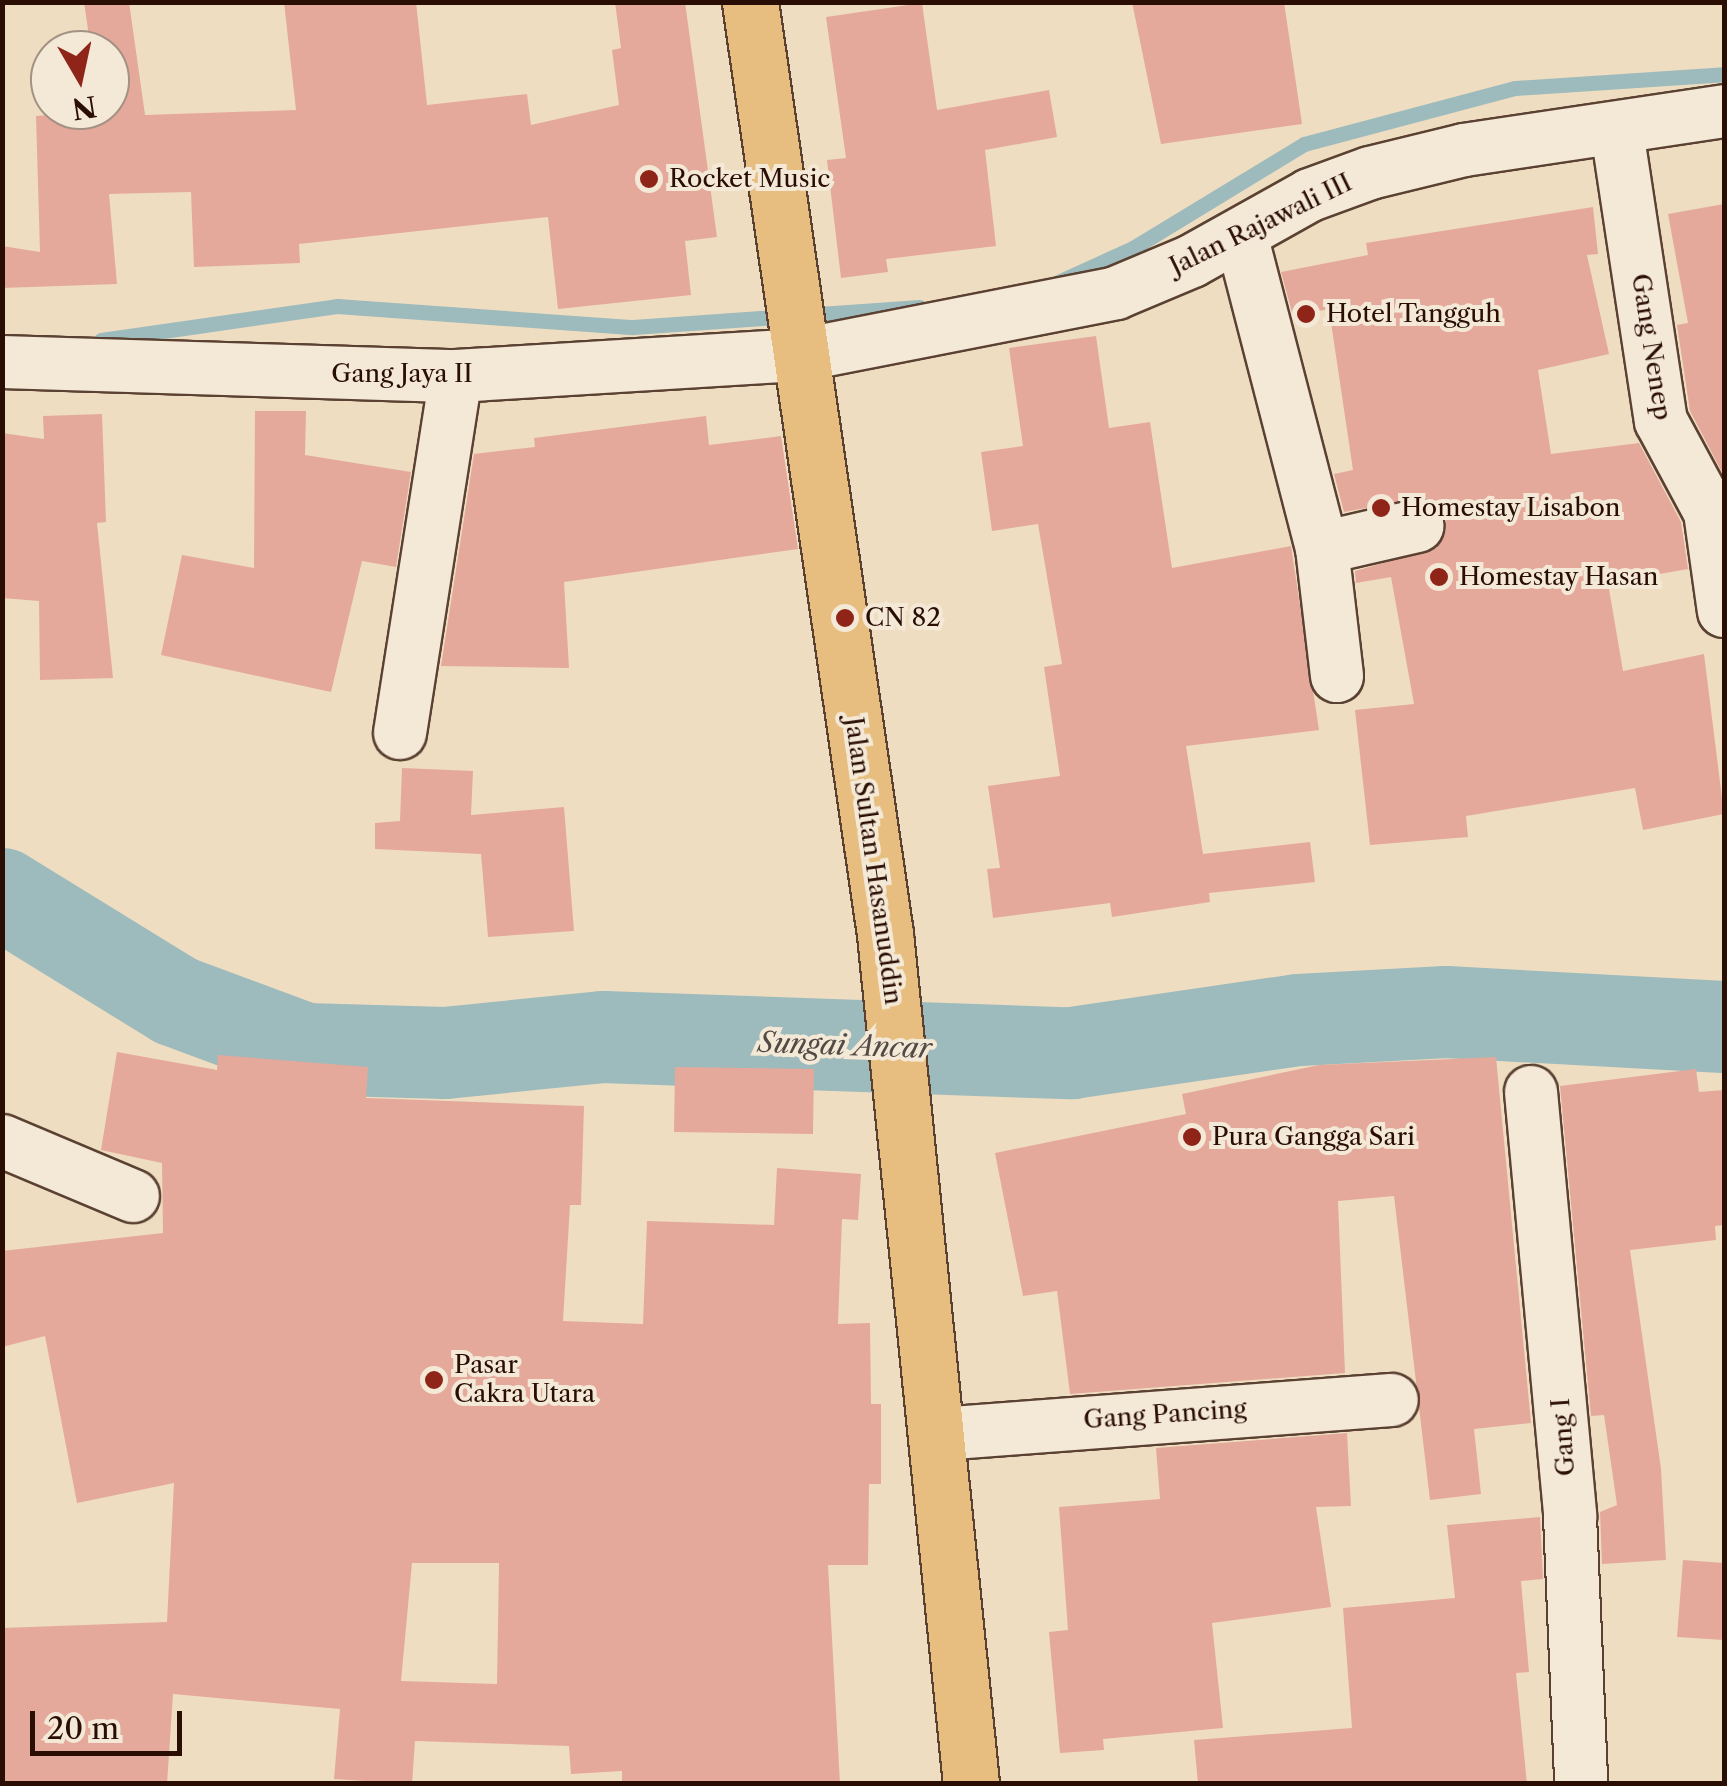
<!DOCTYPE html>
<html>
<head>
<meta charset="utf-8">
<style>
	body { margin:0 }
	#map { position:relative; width:1727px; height:1786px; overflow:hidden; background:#eeddc1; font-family:"Libre Caslon Text",serif }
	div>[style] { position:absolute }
	.stream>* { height:15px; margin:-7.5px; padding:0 7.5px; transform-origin:7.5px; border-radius:7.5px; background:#9dbabc }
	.river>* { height:92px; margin:-46px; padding:0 46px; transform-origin:46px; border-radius:46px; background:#9dbabc }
	.building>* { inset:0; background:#e5a99c }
	.roads { filter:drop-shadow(2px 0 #5b4132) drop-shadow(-2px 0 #5b4132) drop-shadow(0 2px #5b4132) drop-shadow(0 -2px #5b4132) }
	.minor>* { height:52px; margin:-26px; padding:0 26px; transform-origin:26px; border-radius:26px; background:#f4e9d7 }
	.major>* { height:55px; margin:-27.5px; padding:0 27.5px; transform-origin:27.5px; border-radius:27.5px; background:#e7be80 }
	.dots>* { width:28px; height:28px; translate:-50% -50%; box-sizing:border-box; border:5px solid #f4e9d7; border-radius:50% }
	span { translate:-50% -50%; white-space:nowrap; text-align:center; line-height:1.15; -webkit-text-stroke:8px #f4e9d7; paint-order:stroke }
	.poi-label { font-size:25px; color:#2a0d03 }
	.left { translate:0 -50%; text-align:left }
	.street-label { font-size:25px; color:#2a0d03 }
	.water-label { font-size:28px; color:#524a44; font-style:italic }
	.frame { position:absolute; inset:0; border:5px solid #2a0d03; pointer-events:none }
	.north { position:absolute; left:30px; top:30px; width:100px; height:100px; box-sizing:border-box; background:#f4e9d7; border:2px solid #a39182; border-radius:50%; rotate:171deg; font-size:28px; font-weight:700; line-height:40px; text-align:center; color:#2a0d03 }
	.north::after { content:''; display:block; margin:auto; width:35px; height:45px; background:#8f2418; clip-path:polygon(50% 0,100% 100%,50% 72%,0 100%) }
	.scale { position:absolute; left:30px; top:1711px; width:152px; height:45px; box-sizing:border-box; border:5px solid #2a0d03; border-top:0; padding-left:12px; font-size:30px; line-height:35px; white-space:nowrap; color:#2a0d03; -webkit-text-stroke:8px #f4e9d7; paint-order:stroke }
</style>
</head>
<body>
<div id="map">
	<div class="stream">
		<div style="left:1058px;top:282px;width:82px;rotate:-24.4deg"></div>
		<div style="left:1133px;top:248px;width:200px;rotate:-31.3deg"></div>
		<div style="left:1304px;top:144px;width:218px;rotate:-14.9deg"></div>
		<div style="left:1515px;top:88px;width:209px;rotate:-3.8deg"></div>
		<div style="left:101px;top:340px;width:238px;rotate:-8.2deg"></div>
		<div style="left:337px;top:306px;width:297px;rotate:4.1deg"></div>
		<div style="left:633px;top:327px;width:287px;rotate:-4deg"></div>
	</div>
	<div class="river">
		<div style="left:2px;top:894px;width:204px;rotate:31.6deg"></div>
		<div style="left:176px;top:1001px;width:138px;rotate:20.4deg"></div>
		<div style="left:305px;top:1049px;width:140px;rotate:1.6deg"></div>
		<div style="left:445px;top:1053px;width:159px;rotate:-5.8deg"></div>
		<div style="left:603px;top:1037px;width:469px;rotate:2deg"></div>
		<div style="left:1072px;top:1053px;width:229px;rotate:-8.3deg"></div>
		<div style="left:1299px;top:1020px;width:147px;rotate:-3.1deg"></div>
		<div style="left:1446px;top:1012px;width:278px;rotate:3.1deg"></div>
	</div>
	<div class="building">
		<div style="clip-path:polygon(84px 2px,129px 2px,145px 115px,296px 110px,284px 2px,416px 2px,427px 105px,527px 94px,531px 125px,619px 105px,612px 50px,621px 48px,615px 2px,685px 2px,717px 237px,685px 241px,691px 295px,558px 309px,548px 217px,299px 244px,300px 263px,194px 267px,191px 192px,109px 194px,117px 284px,2px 288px,2px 246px,40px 252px,36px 116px,110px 110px,110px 50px,91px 50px)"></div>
		<div style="clip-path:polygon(1132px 2px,1284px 2px,1302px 124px,1161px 144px)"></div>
		<div style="clip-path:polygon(922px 3px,937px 110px,1049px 90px,1057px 137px,985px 150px,996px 246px,886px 259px,888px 272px,841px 278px,827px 160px,846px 158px,826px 17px)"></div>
		<div style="clip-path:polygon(1724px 204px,1724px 476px,1690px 411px,1677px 325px,1688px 323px,1668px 214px)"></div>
		<div style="clip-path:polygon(1593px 207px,1598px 254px,1587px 255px,1609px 354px,1538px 370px,1551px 454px,1639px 443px,1681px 522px,1688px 569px,1608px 583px,1623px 671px,1704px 654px,1724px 814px,1643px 830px,1635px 788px,1466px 816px,1468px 837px,1370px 845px,1355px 710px,1414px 704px,1391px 577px,1356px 583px,1355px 571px,1437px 548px,1446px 520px,1425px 497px,1344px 512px,1334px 474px,1353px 470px,1329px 309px,1293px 316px,1281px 272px,1368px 255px,1366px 243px)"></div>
		<div style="clip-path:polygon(1096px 336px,1109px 428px,1150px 422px,1172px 568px,1291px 546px,1319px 730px,1186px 746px,1203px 854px,1310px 842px,1315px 882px,1209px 893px,1210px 902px,1112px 917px,1110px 903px,993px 918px,987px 869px,1000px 868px,988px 786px,1060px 776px,1044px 667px,1062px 664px,1038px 524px,992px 531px,981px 452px,1023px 446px,1009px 348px)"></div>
		<div style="clip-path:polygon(255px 411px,306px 411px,305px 455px,411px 472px,396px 567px,362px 561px,331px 692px,161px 655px,182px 555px,254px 568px)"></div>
		<div style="clip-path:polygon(102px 414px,106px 522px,97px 523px,113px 678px,40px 680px,39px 601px,2px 598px,2px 433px,44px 439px,43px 416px)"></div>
		<div style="clip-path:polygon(706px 416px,709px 445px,781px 436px,798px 549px,564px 582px,569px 668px,441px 666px,474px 454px,535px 447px,534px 438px)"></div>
		<div style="clip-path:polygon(402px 768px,473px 771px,471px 815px,564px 807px,574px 931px,488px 937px,481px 854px,375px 849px,375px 823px,400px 821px)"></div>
		<div style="clip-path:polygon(evenodd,117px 1052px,217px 1070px,218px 1055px,368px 1067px,366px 1098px,584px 1106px,581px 1205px,570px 1205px,563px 1321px,643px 1324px,647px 1221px,774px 1225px,777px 1168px,861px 1174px,858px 1220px,842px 1219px,838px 1324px,870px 1323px,871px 1404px,881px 1404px,881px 1484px,869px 1484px,868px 1565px,828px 1565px,840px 1784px,622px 1784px,622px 1771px,571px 1774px,569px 1746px,415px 1741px,412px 1784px,334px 1779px,340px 1709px,173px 1694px,167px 1784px,2px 1784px,2px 1628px,167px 1622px,174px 1483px,77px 1503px,45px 1336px,2px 1347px,2px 1251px,163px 1233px,162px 1163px,101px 1150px,117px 1052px,412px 1563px,499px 1563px,497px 1684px,401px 1681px,412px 1563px)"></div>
		<div style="clip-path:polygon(1496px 1057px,1531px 1423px,1474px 1429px,1481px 1494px,1430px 1500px,1394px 1196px,1338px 1201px,1345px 1373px,1070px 1394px,1057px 1291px,1023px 1296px,995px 1153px,1186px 1114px,1182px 1094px,1319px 1065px)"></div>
		<div style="clip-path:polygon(675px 1067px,814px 1069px,813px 1134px,674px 1132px)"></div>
		<div style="clip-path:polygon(1696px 1069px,1699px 1092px,1724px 1090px,1724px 1225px,1715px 1226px,1716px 1240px,1630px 1250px,1661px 1469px,1666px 1560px,1602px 1564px,1600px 1512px,1617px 1505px,1604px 1415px,1591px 1416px,1560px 1086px)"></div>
		<div style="clip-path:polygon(1347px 1433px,1351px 1506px,1316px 1507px,1331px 1607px,1212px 1623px,1223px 1728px,1103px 1739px,1104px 1750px,1060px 1753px,1049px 1632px,1068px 1630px,1059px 1507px,1160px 1499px,1156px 1448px)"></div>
		<div style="clip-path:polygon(1540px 1517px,1543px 1579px,1521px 1581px,1529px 1672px,1516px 1673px,1527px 1784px,1198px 1784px,1194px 1740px,1352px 1728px,1343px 1608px,1455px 1598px,1447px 1525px)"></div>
		<div style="clip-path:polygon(1683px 1560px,1724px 1563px,1724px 1640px,1677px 1637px)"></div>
	</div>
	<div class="roads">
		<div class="minor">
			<div style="left:1617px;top:131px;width:293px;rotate:81.4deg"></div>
			<div style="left:1661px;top:421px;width:103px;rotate:61.7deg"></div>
			<div style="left:1710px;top:512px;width:100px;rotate:82deg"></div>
			<div style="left:1241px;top:235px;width:323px;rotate:75.5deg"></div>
			<div style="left:1322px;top:548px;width:129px;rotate:83.3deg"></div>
			<div style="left:2px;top:362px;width:454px;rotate:1.8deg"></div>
			<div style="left:456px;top:376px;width:346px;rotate:-3.5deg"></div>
			<div style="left:801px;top:355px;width:321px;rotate:-11.1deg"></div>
			<div style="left:1116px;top:293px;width:82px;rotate:-22.8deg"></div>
			<div style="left:1192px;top:261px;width:135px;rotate:-29.2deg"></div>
			<div style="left:1310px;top:195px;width:64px;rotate:-20.1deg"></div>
			<div style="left:1370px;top:173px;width:97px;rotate:-13.7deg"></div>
			<div style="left:1464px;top:150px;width:263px;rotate:-8.5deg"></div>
			<div style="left:1322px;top:548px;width:98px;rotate:-13deg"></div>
			<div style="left:400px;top:733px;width:361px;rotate:-81.1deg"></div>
			<div style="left:1531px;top:1092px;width:426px;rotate:84.7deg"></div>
			<div style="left:1570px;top:1516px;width:268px;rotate:87.6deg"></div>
			<div style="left:2px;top:1141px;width:142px;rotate:22.8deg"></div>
			<div style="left:939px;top:1434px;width:454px;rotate:-4.3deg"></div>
		</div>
		<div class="major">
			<div style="left:750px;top:2px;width:942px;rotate:81.76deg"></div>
			<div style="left:885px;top:934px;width:854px;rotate:84.22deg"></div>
		</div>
	</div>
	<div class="dots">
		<div style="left:649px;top:179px;background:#8f2418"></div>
		<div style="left:1306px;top:314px;background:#8f2418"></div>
		<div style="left:1381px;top:508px;background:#8f2418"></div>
		<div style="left:1439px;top:577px;background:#8f2418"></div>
		<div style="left:845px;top:618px;background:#8f2418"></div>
		<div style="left:1192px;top:1137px;background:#8f2418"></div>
		<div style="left:434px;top:1380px;background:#8f2418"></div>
	</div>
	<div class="poi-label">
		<span class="left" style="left:669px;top:179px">Rocket Music</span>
		<span class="left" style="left:1326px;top:314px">Hotel Tangguh</span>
		<span class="left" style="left:1401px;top:508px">Homestay Lisabon</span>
		<span class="left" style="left:1459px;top:577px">Homestay Hasan</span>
		<span class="left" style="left:865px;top:618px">CN 82</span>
		<span class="left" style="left:1212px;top:1137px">Pura Gangga Sari</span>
		<span class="left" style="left:454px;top:1380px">Pasar<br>Cakra Utara</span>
	</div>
	<div class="street-label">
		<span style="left:1261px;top:225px;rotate:-26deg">Jalan Rajawali III</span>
		<span style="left:1651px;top:347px;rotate:81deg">Gang Nenep</span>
		<span style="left:402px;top:374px">Gang Jaya II</span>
		<span style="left:873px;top:861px;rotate:82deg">Jalan Sultan Hasanuddin</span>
		<span style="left:1165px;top:1415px;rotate:-4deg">Gang Pancing</span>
		<span style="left:1564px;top:1437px;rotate:-94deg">Gang I</span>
	</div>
	<div class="water-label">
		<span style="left:845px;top:1045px;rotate:2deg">Sungai Ancar</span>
	</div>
	<div class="frame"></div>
	<div class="north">N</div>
	<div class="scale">20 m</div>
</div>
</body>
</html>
